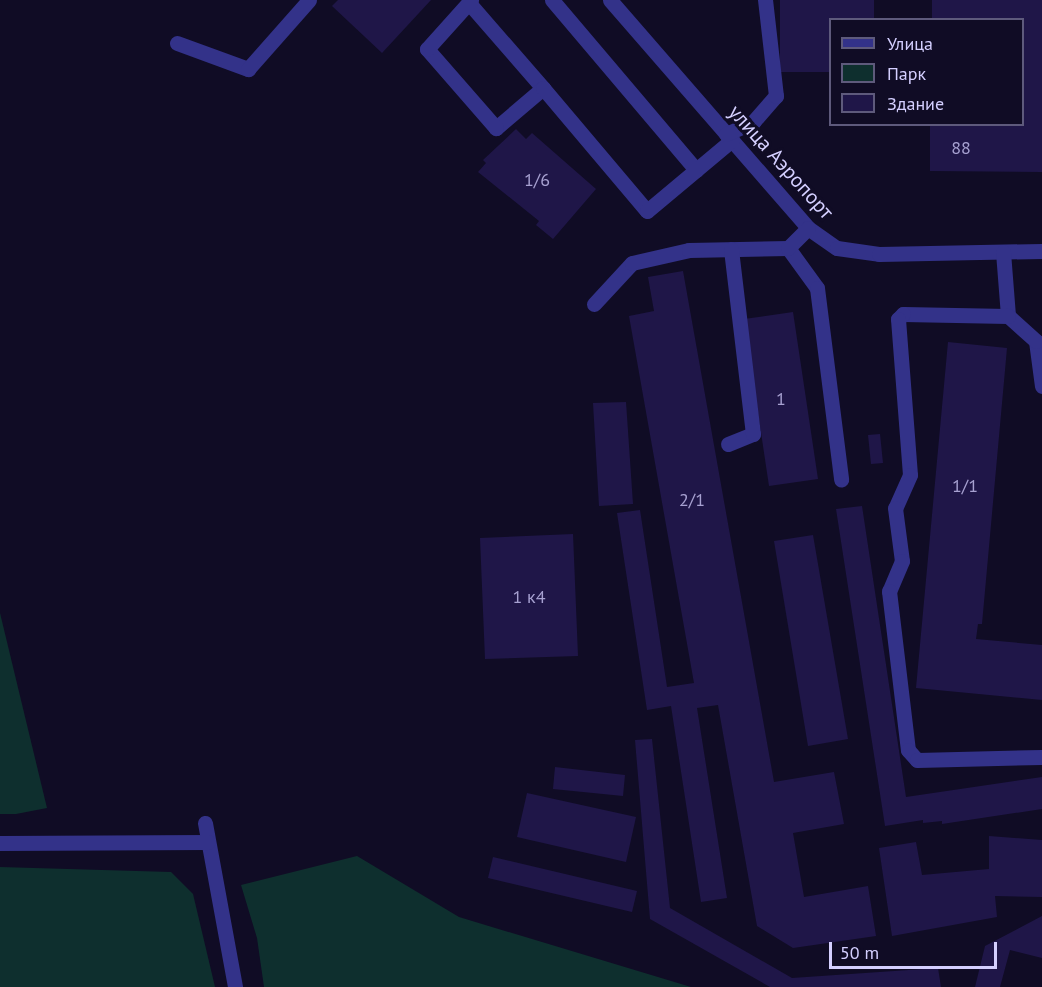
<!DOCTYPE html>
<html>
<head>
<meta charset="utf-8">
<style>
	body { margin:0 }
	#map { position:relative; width:1042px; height:987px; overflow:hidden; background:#100c25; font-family:"PT Sans",sans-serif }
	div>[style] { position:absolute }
	.green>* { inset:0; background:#0e2f2e }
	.building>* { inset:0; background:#1f1648 }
	.minor>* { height:15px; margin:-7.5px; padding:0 7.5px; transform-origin:7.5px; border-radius:7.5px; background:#333289 }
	span { translate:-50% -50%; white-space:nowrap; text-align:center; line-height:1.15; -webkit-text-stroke:6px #100c25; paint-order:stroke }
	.number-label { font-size:18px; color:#a7a1d1 }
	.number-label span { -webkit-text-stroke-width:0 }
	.street-label { font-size:21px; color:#d4cfff }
	.legend { position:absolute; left:829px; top:18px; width:195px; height:108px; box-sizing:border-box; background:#100c25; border:2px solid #5e5a7c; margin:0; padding:8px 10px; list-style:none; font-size:18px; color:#d4cfff }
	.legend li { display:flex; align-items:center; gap:12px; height:30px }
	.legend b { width:30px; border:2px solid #5e5a7c }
	.scale { position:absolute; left:829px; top:942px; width:168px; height:27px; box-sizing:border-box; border:3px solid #d4cfff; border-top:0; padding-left:8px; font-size:18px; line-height:21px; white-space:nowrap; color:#d4cfff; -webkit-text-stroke:4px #100c25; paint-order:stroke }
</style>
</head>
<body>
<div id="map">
	<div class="green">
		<div style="clip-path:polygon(0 613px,47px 808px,16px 814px,0 814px)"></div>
		<div style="clip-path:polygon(357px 856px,459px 917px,691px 987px,264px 987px,257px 938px,241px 885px)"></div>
		<div style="clip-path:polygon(0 867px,171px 872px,193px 894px,215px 987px,0 987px)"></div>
	</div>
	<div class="building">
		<div style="clip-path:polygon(338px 0,431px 0,382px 53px,332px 6px)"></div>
		<div style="clip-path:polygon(780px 0,874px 0,874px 20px,830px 20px,830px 72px,780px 72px)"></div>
		<div style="clip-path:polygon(932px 0,1042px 0,1042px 172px,930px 171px,930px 124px,1022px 124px,1022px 20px,932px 20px)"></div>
		<div style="clip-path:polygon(516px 129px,526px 139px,532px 133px,596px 189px,553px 239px,536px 225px,539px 221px,478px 172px,486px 163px,483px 160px)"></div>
		<div style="clip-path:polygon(683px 271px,774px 782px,834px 772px,844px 824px,793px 833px,804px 897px,868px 886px,876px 936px,793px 948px,757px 926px,718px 705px,697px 708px,727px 898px,701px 902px,671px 706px,647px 710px,617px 513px,640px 510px,667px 687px,694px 683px,629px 316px,654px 311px,648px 277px)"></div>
		<div style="clip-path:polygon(793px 312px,818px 479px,769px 486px,744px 319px)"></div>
		<div style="clip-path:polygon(948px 342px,1007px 348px,982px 624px,978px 624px,976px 639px,1042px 645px,1042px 700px,916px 688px)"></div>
		<div style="clip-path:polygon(626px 402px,633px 504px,599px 506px,593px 403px)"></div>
		<div style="clip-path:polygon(880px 434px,883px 463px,871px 464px,868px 435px)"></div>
		<div style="clip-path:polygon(862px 506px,906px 797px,1042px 777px,1042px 809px,942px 824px,942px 821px,923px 823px,923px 820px,885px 826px,836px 509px)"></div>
		<div style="clip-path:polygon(573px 534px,578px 656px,485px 659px,480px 538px)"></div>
		<div style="clip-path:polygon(813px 535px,848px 739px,808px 746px,774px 541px)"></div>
		<div style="clip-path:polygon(652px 739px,670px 908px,792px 978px,938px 968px,941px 987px,770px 987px,650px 919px,635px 740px)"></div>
		<div style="clip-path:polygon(555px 767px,625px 775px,623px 796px,553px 789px)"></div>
		<div style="clip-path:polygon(527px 793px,636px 817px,626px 862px,517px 837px)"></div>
		<div style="clip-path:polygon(989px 836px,1042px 840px,1042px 897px,995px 896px,997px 917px,892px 936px,879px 848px,916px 842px,922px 875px,989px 869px)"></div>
		<div style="clip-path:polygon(493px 857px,637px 891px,632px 912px,488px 878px)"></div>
		<div style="clip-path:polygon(1042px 916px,1042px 958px,1010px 950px,1000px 987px,975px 987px,985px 946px)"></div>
	</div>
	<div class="minor">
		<div style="left:552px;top:0;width:223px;rotate:49.7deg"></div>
		<div style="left:610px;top:0;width:302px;rotate:49deg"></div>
		<div style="left:808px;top:228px;width:35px;rotate:35deg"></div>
		<div style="left:837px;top:248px;width:42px;rotate:8.1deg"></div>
		<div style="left:879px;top:254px;width:163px;rotate:-1.1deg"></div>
		<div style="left:469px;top:3px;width:113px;rotate:49deg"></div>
		<div style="left:543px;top:88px;width:62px;rotate:139.6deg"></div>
		<div style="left:496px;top:128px;width:105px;rotate:-131.1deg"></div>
		<div style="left:427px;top:49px;width:66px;rotate:-48.1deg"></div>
		<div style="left:177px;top:43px;width:76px;rotate:20.1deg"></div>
		<div style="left:248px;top:69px;width:92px;rotate:-48.5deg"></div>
		<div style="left:543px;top:88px;width:161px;rotate:49.8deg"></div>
		<div style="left:647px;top:211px;width:111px;rotate:-39.9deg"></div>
		<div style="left:726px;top:134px;width:30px;rotate:-24deg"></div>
		<div style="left:753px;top:122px;width:35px;rotate:-49deg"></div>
		<div style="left:776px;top:96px;width:97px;rotate:-96.5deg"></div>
		<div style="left:788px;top:248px;width:49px;rotate:54.1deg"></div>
		<div style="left:817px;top:288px;width:193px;rotate:82.8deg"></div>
		<div style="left:1003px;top:252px;width:64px;rotate:85.5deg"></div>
		<div style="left:594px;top:304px;width:56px;rotate:-47.2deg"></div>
		<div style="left:632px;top:263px;width:58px;rotate:-12.8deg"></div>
		<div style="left:689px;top:250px;width:99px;rotate:-1.2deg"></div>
		<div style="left:788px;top:248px;width:28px;rotate:-45deg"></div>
		<div style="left:1042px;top:386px;width:45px;rotate:-97.6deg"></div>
		<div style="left:1036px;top:341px;width:38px;rotate:-138deg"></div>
		<div style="left:1008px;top:316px;width:105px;rotate:-178.9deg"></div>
		<div style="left:903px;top:314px;width:7px;rotate:135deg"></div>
		<div style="left:898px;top:319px;width:156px;rotate:85.6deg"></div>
		<div style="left:910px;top:475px;width:36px;rotate:114deg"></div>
		<div style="left:895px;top:508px;width:53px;rotate:82.5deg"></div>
		<div style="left:902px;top:561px;width:33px;rotate:113deg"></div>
		<div style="left:889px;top:591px;width:160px;rotate:83.2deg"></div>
		<div style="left:908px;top:750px;width:13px;rotate:48deg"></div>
		<div style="left:917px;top:760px;width:125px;rotate:-1.4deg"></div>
		<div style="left:728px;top:444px;width:27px;rotate:-22deg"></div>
		<div style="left:753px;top:434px;width:186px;rotate:-96.8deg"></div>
		<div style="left:205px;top:823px;width:167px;rotate:79.6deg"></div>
		<div style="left:0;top:843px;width:208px;rotate:-0.3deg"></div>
	</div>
	<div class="number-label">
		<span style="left:961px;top:148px">88</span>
		<span style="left:537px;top:180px">1/6</span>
		<span style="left:781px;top:399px">1</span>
		<span style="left:965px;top:486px">1/1</span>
		<span style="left:692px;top:500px">2/1</span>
		<span style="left:529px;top:597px">1 к4</span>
	</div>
	<div class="street-label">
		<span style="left:781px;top:162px;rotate:48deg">улица Аэропорт</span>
	</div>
	<ul class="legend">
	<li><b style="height:8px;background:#333289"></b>Улица</li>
	<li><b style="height:16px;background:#0e2f2e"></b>Парк</li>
	<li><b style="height:16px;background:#1f1648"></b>Здание</li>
	</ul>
	<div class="scale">50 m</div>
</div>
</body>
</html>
